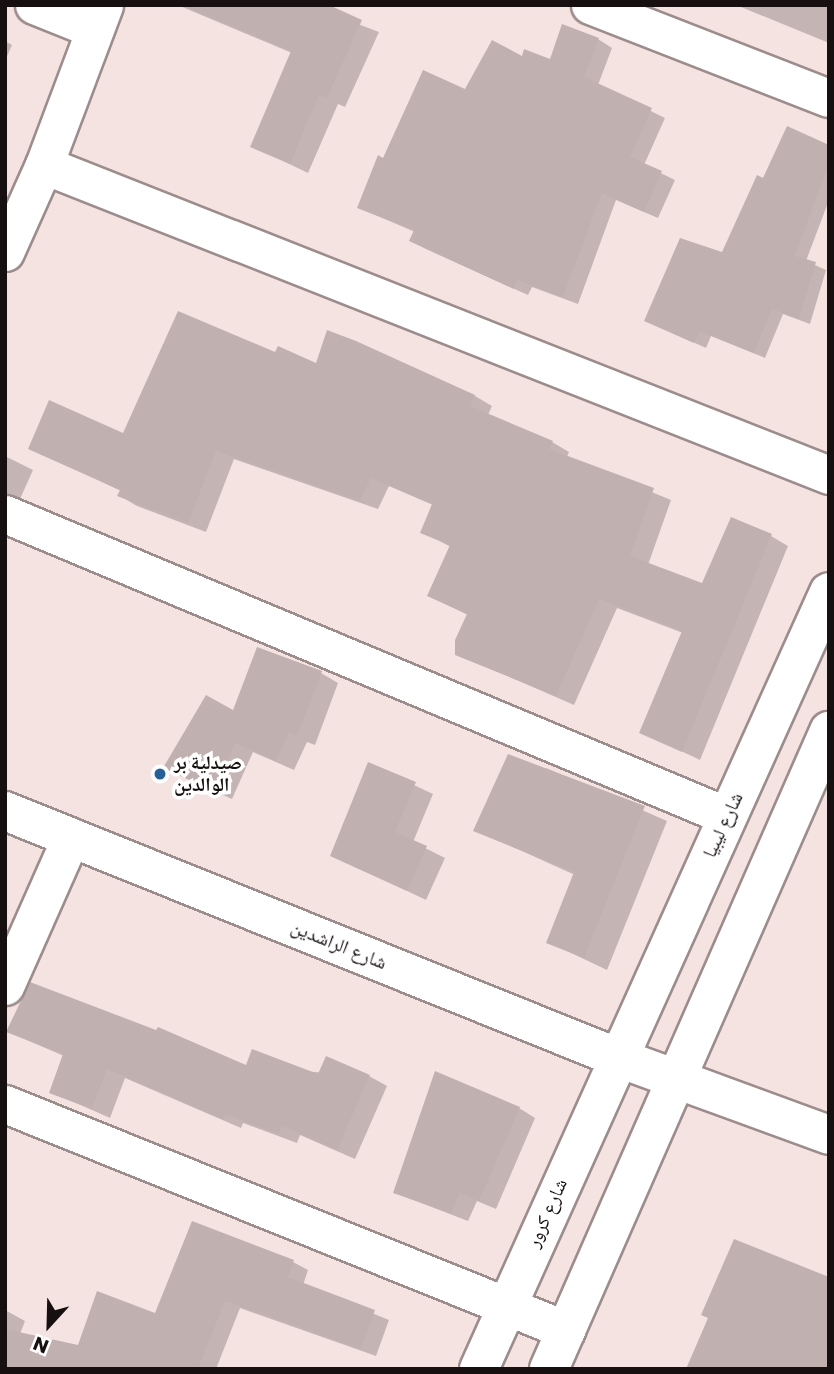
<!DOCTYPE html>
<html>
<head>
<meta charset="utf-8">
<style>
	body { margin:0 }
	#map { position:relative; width:834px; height:1374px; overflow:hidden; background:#f5e3e2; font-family:Poppins,"Noto Naskh Arabic",sans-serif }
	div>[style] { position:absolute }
	.shadow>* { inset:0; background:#0003 }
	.building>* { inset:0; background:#c1b0b0 }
	.roads { filter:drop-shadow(2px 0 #9d8c8c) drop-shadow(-2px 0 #9d8c8c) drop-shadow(0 2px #9d8c8c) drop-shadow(0 -2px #9d8c8c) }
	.minor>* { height:37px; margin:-18.5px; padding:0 18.5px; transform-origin:18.5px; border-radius:18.5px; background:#fff }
	.tertiary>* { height:38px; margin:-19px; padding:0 19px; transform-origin:19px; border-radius:19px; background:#fff }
	.secondary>* { height:38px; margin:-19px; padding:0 19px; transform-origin:19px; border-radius:19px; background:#fff }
	.dots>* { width:19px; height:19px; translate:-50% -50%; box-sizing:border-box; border:4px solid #fff; border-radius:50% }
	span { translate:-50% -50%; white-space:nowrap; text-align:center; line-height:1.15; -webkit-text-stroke:7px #fff; paint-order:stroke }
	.poi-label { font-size:19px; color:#161010; font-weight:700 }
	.left { translate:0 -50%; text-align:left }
	.street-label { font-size:19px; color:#161010 }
	.frame { position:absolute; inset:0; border:7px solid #161010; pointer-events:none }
	.north { position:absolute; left:14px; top:1290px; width:70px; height:70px; -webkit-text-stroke:5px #fff; paint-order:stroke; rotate:202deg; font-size:19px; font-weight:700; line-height:28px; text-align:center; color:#161010 }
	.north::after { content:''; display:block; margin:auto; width:24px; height:32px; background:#161010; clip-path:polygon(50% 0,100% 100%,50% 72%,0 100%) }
</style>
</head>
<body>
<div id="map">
	<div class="shadow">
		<div style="clip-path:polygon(308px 5px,379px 32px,345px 107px,338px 104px,308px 173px,252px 146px,292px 53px,180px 6px)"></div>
		<div style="clip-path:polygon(736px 5px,829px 5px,829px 43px)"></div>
		<div style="clip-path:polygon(598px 39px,612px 48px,598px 85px,665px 118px,644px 165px,675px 180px,658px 218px,616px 200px,578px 304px,532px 287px,528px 295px,426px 249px,412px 241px,415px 232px,359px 208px,384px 160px,466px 91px,522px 59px,551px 61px)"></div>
		<div style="clip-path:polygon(5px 41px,12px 45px,5px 61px)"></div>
		<div style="clip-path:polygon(829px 147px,829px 200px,806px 261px,826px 270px,810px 324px,783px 314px,765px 358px,711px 336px,706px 348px,657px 326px,723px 254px,764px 180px)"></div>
		<div style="clip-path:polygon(356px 342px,475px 396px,492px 406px,488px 415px,552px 442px,569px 452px,567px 457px,671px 500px,648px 565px,703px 586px,771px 536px,788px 546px,700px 760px,641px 732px,683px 633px,617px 608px,574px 705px,457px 654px,468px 615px,429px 596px,451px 547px,422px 532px,433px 505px,389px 486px,378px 509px,234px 459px,206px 532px,137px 506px,120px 496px,121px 491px,30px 448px,124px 435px,276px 354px,317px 365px)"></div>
		<div style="clip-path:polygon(5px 456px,33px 470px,20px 499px,5px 502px)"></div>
		<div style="clip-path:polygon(321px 673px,338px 683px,315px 745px,307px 742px,294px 770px,253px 752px,232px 799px,183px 777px,234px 713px)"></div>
		<div style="clip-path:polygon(369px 764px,433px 794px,413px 842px,445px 858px,426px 900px,332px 855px)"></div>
		<div style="clip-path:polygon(546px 768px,667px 821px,607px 970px,548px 942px,575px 875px,475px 830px)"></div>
		<div style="clip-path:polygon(8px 1032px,247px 1067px,369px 1076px,387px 1086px,355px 1159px,300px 1135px,297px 1143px,243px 1123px,241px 1128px,125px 1078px,110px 1118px,51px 1092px,64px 1056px)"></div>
		<div style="clip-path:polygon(519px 1108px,535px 1118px,496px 1209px,477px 1201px,468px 1221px,395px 1193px)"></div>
		<div style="clip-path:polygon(193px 1224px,293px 1262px,308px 1270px,303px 1285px,389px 1320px,376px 1356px,240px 1308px,216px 1369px,5px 1369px,5px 1310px,25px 1321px,20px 1334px,79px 1347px,156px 1315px)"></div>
	</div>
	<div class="building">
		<div style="clip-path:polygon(181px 5px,329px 5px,362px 20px,327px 98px,319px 95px,290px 164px,250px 147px,291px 51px)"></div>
		<div style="clip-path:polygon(562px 24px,599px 38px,584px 77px,652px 108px,630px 157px,662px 171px,644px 212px,602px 193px,563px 297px,517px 280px,514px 289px,409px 241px,414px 230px,357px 208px,378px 155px,383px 158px,423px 70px,465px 89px,492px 40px,522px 56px,524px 49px,550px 59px)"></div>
		<div style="clip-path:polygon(787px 126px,829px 145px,829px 163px,795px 256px,816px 262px,799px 319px,772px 309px,754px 353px,699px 331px,694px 343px,644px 321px,680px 238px,722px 252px,757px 175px,763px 178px)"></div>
		<div style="clip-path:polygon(178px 311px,275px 352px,278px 346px,316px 363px,327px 330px,356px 341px,475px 395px,470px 406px,553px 441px,549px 449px,654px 488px,630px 556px,702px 583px,731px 517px,772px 534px,682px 752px,639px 733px,682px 631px,599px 599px,556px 696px,455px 655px,455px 640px,467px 614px,427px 596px,450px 545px,420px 533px,432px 504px,371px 478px,360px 501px,216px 451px,188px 523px,117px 496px,120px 490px,28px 449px,49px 400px,123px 433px)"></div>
		<div style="clip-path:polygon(257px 647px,322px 671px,297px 736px,289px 733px,276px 761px,235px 743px,214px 791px,163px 768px,206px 695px,233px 710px)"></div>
		<div style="clip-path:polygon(508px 754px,645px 806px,584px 958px,546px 943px,574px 872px,473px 831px)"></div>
		<div style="clip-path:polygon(368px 762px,416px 782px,395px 832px,427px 846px,407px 891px,330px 856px)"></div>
		<div style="clip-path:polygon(30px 982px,156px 1030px,158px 1027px,246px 1065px,252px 1049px,318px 1074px,326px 1056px,370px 1075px,337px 1150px,282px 1126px,279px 1134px,225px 1114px,223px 1119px,107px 1069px,92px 1109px,49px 1093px,63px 1054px,6px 1032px)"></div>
		<div style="clip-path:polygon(435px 1071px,520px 1107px,479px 1201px,460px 1193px,451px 1213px,393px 1193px)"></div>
		<div style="clip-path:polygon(192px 1221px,294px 1260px,288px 1277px,375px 1310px,361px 1349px,225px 1301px,198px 1369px,5px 1369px,5px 1329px,78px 1345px,97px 1291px,155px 1313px)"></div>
		<div style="clip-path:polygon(734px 1239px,829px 1277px,829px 1369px,686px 1369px,708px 1318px,701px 1315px)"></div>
	</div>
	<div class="roads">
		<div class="minor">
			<div style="left:34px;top:5px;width:65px;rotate:21.8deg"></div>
			<div style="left:590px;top:5px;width:256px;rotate:21.3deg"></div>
			<div style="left:44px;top:165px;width:844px;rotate:21.55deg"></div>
			<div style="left:5px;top:252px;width:95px;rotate:-65.9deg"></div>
			<div style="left:44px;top:165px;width:171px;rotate:-69.4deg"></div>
			<div style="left:5px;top:514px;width:783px;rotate:22.7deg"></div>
			<div style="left:5px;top:986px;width:163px;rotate:-66.1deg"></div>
			<div style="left:5px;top:1104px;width:605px;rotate:21.94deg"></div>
		</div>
		<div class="tertiary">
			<div style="left:5px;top:811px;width:659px;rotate:21.93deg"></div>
			<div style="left:616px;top:1057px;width:227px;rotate:20.1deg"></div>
		</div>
		<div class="secondary">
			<div style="left:479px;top:1369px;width:852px;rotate:-65.75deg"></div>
			<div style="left:549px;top:1369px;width:697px;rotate:-66.3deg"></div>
		</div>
	</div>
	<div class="dots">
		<div style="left:160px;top:774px;background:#256198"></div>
	</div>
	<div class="poi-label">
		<span class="left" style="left:174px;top:774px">صيدلية بر<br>الوالدين</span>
	</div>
	<div class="street-label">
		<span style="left:723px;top:825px;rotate:-65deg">شارع ليبيا</span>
		<span style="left:339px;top:945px;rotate:22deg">شارع الراشدين</span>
		<span style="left:547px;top:1213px;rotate:-66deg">شارع كرور</span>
	</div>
	<div class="frame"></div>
	<div class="north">N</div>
</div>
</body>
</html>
